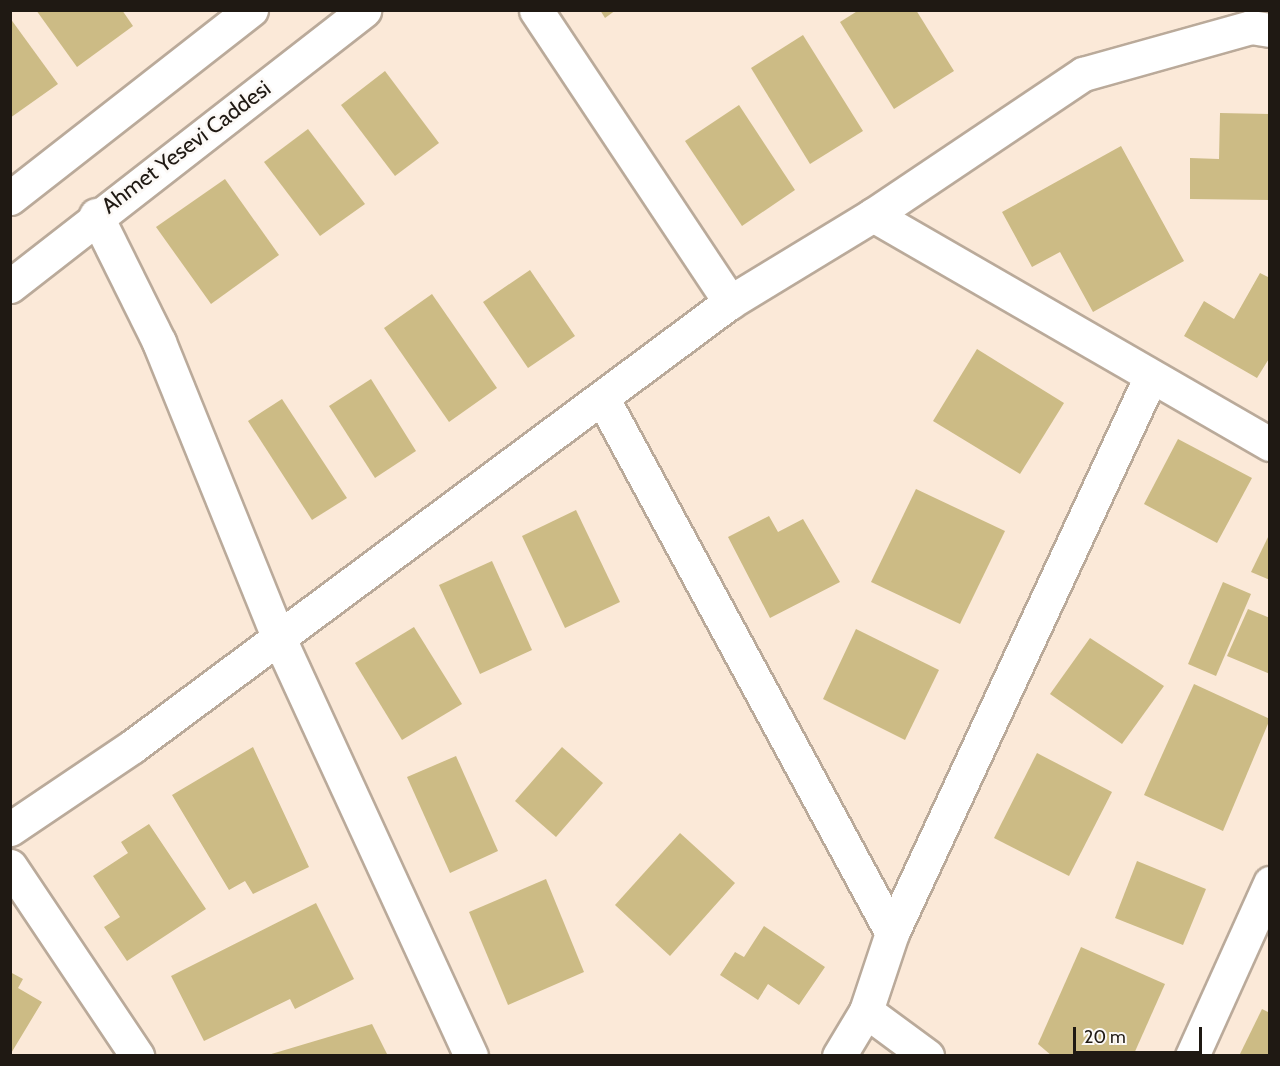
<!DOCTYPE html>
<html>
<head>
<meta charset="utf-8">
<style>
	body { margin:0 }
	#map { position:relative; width:1280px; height:1066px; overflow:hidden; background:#fbe9d8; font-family:Cabin,sans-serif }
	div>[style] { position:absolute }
	.building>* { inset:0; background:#ccbb85 }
	.roads { filter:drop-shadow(2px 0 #baaa9a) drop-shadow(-2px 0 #baaa9a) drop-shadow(0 2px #baaa9a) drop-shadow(0 -2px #baaa9a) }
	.street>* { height:33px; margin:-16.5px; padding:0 16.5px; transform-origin:16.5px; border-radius:16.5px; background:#fff }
	.secondary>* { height:33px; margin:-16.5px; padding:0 16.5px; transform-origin:16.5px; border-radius:16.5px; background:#fff }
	span { translate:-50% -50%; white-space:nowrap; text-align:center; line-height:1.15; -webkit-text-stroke:5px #fcf9f6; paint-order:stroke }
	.street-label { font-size:22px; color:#1f1913 }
	.frame { position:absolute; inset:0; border:12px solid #1f1913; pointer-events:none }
	.scale { position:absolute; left:1073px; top:1027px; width:129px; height:27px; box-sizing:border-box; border:3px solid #1f1913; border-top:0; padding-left:8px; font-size:18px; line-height:21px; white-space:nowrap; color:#1f1913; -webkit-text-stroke:4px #fcf9f6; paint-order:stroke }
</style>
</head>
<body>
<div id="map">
	<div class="building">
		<div style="clip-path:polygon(36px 10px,122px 10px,133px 26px,77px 67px)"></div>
		<div style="clip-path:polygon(600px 10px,616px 10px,605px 18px)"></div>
		<div style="clip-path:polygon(859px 10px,916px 10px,954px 71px,894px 109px,840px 22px)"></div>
		<div style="clip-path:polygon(10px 18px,58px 84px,10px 118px)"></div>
		<div style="clip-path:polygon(803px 35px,863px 131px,810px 164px,751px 68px)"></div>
		<div style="clip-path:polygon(385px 71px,439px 143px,395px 176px,341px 105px)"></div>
		<div style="clip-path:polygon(739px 105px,795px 190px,742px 226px,685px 141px)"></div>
		<div style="clip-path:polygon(1220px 113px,1270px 114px,1270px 200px,1190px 199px,1190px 158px,1219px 159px)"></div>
		<div style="clip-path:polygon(308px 129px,365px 204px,320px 236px,264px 162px)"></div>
		<div style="clip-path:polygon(1121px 146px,1184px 261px,1093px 312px,1060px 252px,1032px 267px,1002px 212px)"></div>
		<div style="clip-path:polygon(225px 179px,279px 255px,211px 304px,156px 227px)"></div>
		<div style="clip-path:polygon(530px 270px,575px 336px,528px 368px,483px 302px)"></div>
		<div style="clip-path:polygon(1260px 273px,1270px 278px,1270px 357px,1257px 378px,1184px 336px,1204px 301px,1234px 319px)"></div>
		<div style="clip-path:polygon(432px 294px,497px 388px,449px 422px,384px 328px)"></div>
		<div style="clip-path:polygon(977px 349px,1064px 403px,1020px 474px,933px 421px)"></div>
		<div style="clip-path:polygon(371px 379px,416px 451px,375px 478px,329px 406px)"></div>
		<div style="clip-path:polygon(282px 399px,347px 498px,312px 520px,248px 421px)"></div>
		<div style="clip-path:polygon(1178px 439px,1252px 478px,1217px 543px,1144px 504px)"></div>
		<div style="clip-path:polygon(916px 489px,1005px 531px,960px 624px,871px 582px)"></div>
		<div style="clip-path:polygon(576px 510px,620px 602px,565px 628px,522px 536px)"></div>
		<div style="clip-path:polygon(769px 516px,778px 532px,803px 519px,840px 582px,770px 618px,728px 537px)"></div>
		<div style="clip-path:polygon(1270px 533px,1270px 580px,1251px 572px)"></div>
		<div style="clip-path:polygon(492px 561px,532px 650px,480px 674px,439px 585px)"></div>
		<div style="clip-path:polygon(1223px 582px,1251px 594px,1216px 676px,1188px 664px)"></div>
		<div style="clip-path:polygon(1248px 609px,1270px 618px,1270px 674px,1227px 656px)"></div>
		<div style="clip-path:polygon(414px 627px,462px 704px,402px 740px,355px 663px)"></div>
		<div style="clip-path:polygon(856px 629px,939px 670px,905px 740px,823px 699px)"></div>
		<div style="clip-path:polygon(1090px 638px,1164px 686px,1122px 744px,1050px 694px)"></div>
		<div style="clip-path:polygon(1194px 684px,1270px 719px,1223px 831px,1144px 795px)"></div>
		<div style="clip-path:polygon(253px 747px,309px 867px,253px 894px,245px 881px,229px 890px,172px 795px)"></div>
		<div style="clip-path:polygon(562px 747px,603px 783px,556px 837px,515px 801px)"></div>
		<div style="clip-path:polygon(1037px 753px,1112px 792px,1069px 876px,994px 838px)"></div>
		<div style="clip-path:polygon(456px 756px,498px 851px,450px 873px,407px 777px)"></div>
		<div style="clip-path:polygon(149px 824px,206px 909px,127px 961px,104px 927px,120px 917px,93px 876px,128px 853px,121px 842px)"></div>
		<div style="clip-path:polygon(680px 833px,735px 883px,670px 956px,615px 905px)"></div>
		<div style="clip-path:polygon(1137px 861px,1206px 889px,1183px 945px,1115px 918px)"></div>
		<div style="clip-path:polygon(546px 879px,584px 972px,508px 1005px,469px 912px)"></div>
		<div style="clip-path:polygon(316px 903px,354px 979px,295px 1009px,290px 999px,204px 1041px,171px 976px)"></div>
		<div style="clip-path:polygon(764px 926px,825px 967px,799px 1005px,768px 984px,758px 1000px,720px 975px,735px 952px,744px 957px)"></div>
		<div style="clip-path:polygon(1081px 947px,1165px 984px,1133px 1056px,1052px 1056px,1038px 1044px)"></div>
		<div style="clip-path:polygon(10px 972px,23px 979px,18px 988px,42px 1002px,10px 1055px)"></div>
		<div style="clip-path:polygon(1262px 1009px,1270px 1013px,1270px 1056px,1239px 1056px)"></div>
		<div style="clip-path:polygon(372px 1024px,388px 1056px,268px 1056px,268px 1055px)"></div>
	</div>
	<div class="roads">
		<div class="street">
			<div style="left:536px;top:10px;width:351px;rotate:56.4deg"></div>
			<div style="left:96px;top:215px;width:142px;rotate:63.6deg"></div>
			<div style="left:159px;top:342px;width:315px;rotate:68deg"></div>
			<div style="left:277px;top:634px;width:464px;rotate:65.3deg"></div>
			<div style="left:873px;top:215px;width:458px;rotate:30deg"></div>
			<div style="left:604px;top:401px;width:605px;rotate:61.57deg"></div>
			<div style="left:10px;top:829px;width:148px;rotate:-34deg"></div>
			<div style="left:133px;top:746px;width:744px;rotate:-36.64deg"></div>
			<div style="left:730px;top:302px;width:167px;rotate:-31.3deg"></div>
			<div style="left:873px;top:215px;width:253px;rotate:-33.9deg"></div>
			<div style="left:1083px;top:74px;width:174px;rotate:-15.6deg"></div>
			<div style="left:1251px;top:27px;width:19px;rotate:9deg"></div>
			<div style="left:10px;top:866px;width:229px;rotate:56.2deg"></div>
			<div style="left:866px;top:1011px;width:76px;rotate:36.4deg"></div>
			<div style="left:839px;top:1056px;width:52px;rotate:-59deg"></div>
			<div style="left:866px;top:1011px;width:82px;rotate:-71.6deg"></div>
			<div style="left:892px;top:933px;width:614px;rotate:-65.06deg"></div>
			<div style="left:1192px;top:1056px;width:190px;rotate:-65.7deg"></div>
		</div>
		<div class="secondary">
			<div style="left:10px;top:198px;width:306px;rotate:-38deg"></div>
			<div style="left:10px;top:286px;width:449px;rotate:-37.9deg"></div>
		</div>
	</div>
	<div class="street-label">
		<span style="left:186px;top:147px;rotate:-37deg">Ahmet Yesevi Caddesi</span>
	</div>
	<div class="frame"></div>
	<div class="scale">20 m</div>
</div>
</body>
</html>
